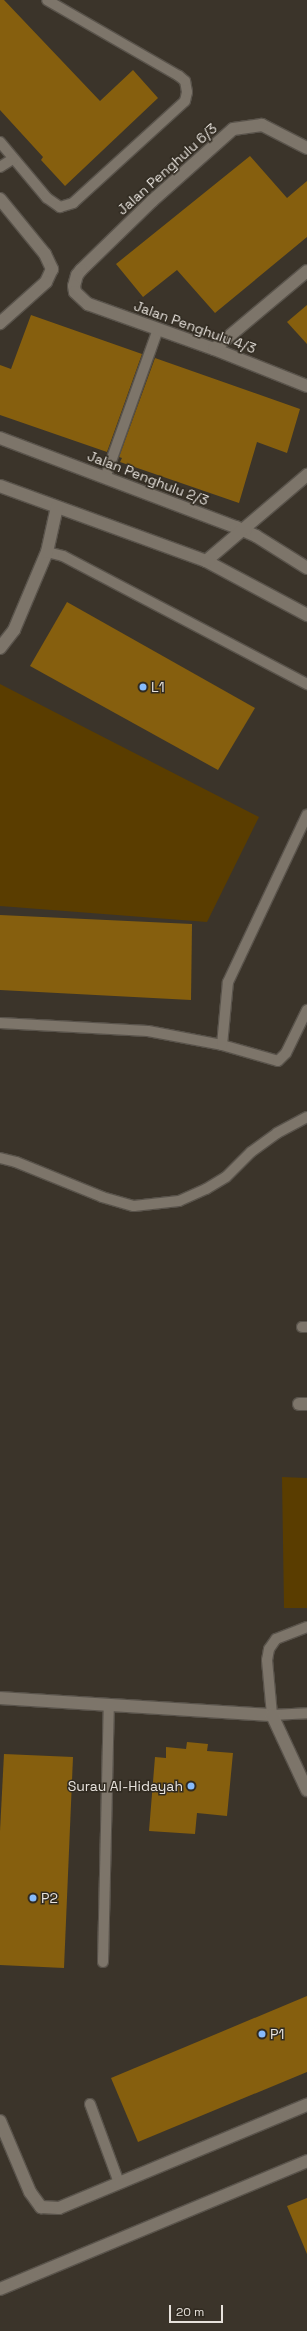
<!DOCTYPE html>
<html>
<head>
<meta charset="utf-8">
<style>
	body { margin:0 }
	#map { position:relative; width:307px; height:2331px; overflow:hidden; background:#3b342a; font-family:"Space Grotesk",sans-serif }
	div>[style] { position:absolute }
	.green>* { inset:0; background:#5a3d00 }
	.building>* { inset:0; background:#865f0e }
	.roads { filter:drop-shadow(1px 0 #59534b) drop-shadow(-1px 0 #59534b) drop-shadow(0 1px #59534b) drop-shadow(0 -1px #59534b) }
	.lane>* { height:10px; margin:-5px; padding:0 5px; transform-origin:5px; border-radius:5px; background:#7d756a }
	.street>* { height:12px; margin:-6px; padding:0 6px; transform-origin:6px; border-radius:6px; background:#7d756a }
	.dots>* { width:11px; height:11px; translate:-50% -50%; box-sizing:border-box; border:2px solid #302a20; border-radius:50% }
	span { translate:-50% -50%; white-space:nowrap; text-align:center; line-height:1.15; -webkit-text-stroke:3px #302a20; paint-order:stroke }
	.street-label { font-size:14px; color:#e7e2dc }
	.poi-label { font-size:14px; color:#e7e2dc }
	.left { translate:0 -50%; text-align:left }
	.right { translate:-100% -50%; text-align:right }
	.scale { position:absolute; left:169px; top:2305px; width:54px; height:18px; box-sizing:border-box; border:2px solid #e7e2dc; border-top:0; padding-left:5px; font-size:12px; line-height:14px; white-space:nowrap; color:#e7e2dc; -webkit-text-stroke:3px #302a20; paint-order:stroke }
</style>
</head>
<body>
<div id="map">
	<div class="green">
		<div style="clip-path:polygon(0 684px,259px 817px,207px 922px,0 906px)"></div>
		<div style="clip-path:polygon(282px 1477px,307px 1478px,307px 1608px,284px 1608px)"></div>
	</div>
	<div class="building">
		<div style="clip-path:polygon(0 0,4px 0,100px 101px,133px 70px,158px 98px,65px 186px,41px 160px,43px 157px,0 110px)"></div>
		<div style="clip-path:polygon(250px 156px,287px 198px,307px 181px,307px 237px,215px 313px,177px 270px,143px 297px,116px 264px)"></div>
		<div style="clip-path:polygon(307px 305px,307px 344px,287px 322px)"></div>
		<div style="clip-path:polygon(31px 315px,142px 354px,107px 452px,0 415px,0 365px,11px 369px)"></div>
		<div style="clip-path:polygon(155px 358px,300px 409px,287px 453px,257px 442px,239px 503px,120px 462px,122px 458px,119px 457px)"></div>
		<div style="clip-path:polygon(67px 602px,255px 708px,218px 770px,30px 666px)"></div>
		<div style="clip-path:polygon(0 915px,192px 924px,191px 1000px,0 990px)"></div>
		<div style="clip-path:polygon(187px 1742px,208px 1744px,207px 1751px,233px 1753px,227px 1816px,197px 1813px,195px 1834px,149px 1831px,155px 1757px,166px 1758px,166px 1747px,186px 1749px)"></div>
		<div style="clip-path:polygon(4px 1754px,73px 1757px,64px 1968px,0 1965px,0 1831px)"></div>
		<div style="clip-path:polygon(307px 1996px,307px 2072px,138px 2142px,111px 2078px)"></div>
		<div style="clip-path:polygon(307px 2198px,307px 2254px,287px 2206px)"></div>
	</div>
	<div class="roads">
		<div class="lane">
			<div style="left:0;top:142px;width:73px;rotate:50deg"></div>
			<div style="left:47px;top:198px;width:16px;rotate:35deg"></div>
			<div style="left:60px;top:207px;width:14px;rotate:-17deg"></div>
			<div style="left:73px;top:203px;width:151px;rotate:-42.3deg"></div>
			<div style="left:185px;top:101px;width:9px;rotate:-77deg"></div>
			<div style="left:187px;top:92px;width:11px;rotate:-100deg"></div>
			<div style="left:185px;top:81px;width:8px;rotate:-140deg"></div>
			<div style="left:179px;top:76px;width:152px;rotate:-150.1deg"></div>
			<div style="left:0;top:167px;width:15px;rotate:-32deg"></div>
			<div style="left:105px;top:478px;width:158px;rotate:-70.4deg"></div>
			<div style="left:47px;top:552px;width:16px;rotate:14deg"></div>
			<div style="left:63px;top:556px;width:276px;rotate:27.7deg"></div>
			<div style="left:0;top:1023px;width:148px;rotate:3.1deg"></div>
			<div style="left:148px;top:1031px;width:75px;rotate:10.7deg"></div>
			<div style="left:222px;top:1045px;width:58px;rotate:15.9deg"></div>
			<div style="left:278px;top:1061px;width:11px;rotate:-45deg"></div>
			<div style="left:286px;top:1053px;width:48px;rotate:-64deg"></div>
			<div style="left:222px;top:1045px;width:63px;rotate:-84.6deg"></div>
			<div style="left:228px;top:982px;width:185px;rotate:-64.7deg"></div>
			<div style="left:0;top:1158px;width:16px;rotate:14deg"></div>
			<div style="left:16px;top:1162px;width:93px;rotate:22.1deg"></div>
			<div style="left:102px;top:1197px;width:33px;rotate:16deg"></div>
			<div style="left:134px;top:1206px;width:45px;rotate:-6.3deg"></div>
			<div style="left:179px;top:1201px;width:30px;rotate:-24deg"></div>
			<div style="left:206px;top:1189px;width:23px;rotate:-31deg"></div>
			<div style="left:226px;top:1177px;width:35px;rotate:-45deg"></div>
			<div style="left:251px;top:1152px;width:32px;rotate:-36deg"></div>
			<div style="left:277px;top:1133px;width:34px;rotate:-28deg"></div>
			<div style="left:302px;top:1327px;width:5px"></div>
			<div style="left:307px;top:1627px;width:33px;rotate:159deg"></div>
			<div style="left:276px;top:1639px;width:12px;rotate:125deg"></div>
			<div style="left:269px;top:1649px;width:11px;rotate:100deg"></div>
			<div style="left:267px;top:1660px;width:55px;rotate:84.8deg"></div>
			<div style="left:272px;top:1715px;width:35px;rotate:-3deg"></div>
			<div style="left:103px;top:1962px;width:257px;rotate:-88.7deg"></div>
			<div style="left:90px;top:2104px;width:84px;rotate:69.8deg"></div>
		</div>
		<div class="street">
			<div style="left:307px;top:148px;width:51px;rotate:-152.9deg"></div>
			<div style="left:262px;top:125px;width:29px;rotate:172deg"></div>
			<div style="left:233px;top:129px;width:108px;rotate:138.4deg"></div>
			<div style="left:152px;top:201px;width:99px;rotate:135.8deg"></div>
			<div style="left:81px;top:270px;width:6px;rotate:129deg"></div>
			<div style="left:77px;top:275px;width:11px;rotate:105deg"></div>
			<div style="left:74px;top:286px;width:6px;rotate:81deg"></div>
			<div style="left:75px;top:292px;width:18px;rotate:43deg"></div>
			<div style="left:88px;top:304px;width:134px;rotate:19.7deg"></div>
			<div style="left:214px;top:349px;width:100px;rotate:21.7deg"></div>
			<div style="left:0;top:199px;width:71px;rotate:50.7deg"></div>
			<div style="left:45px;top:254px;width:17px;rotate:65deg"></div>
			<div style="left:52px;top:269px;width:14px;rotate:115deg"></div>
			<div style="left:46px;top:282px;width:62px;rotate:138.3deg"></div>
			<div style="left:214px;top:349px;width:121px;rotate:-40deg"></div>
			<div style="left:0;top:438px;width:252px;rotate:20.7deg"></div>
			<div style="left:236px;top:527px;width:22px;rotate:24deg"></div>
			<div style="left:256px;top:536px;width:60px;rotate:32.1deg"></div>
			<div style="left:0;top:486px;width:219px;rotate:20deg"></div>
			<div style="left:206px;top:561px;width:115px;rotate:28.1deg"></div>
			<div style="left:206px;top:561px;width:133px;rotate:-40.4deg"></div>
			<div style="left:0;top:648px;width:23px;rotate:-52deg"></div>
			<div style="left:14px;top:630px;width:85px;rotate:-67.1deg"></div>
			<div style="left:47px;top:552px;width:46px;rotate:-77.5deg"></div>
			<div style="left:299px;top:1404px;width:8px"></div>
			<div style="left:0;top:1698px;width:273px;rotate:3.6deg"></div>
			<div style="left:272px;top:1715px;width:83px;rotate:65deg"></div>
			<div style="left:0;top:2121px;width:77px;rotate:67.1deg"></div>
			<div style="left:30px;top:2192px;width:19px;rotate:54deg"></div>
			<div style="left:41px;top:2207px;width:18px;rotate:3deg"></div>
			<div style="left:59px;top:2208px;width:269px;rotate:-22.6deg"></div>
			<div style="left:0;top:2289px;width:333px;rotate:-22.6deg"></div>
		</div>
	</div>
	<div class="dots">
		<div style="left:143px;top:687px;background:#87bbfb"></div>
		<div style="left:191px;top:1786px;background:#87bbfb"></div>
		<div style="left:33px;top:1898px;background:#87bbfb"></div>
		<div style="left:262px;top:2034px;background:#87bbfb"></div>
	</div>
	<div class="street-label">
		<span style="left:167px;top:169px;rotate:-42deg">Jalan Penghulu 6/3</span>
		<span style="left:195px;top:327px;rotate:20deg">Jalan Penghulu 4/3</span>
		<span style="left:148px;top:478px;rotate:21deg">Jalan Penghulu 2/3</span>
	</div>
	<div class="poi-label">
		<span class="left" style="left:151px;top:687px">L1</span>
		<span class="right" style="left:183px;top:1786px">Surau Al-Hidayah</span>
		<span class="left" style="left:41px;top:1898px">P2</span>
		<span class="left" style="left:270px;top:2034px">P1</span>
	</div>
	<div class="scale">20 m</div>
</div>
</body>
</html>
